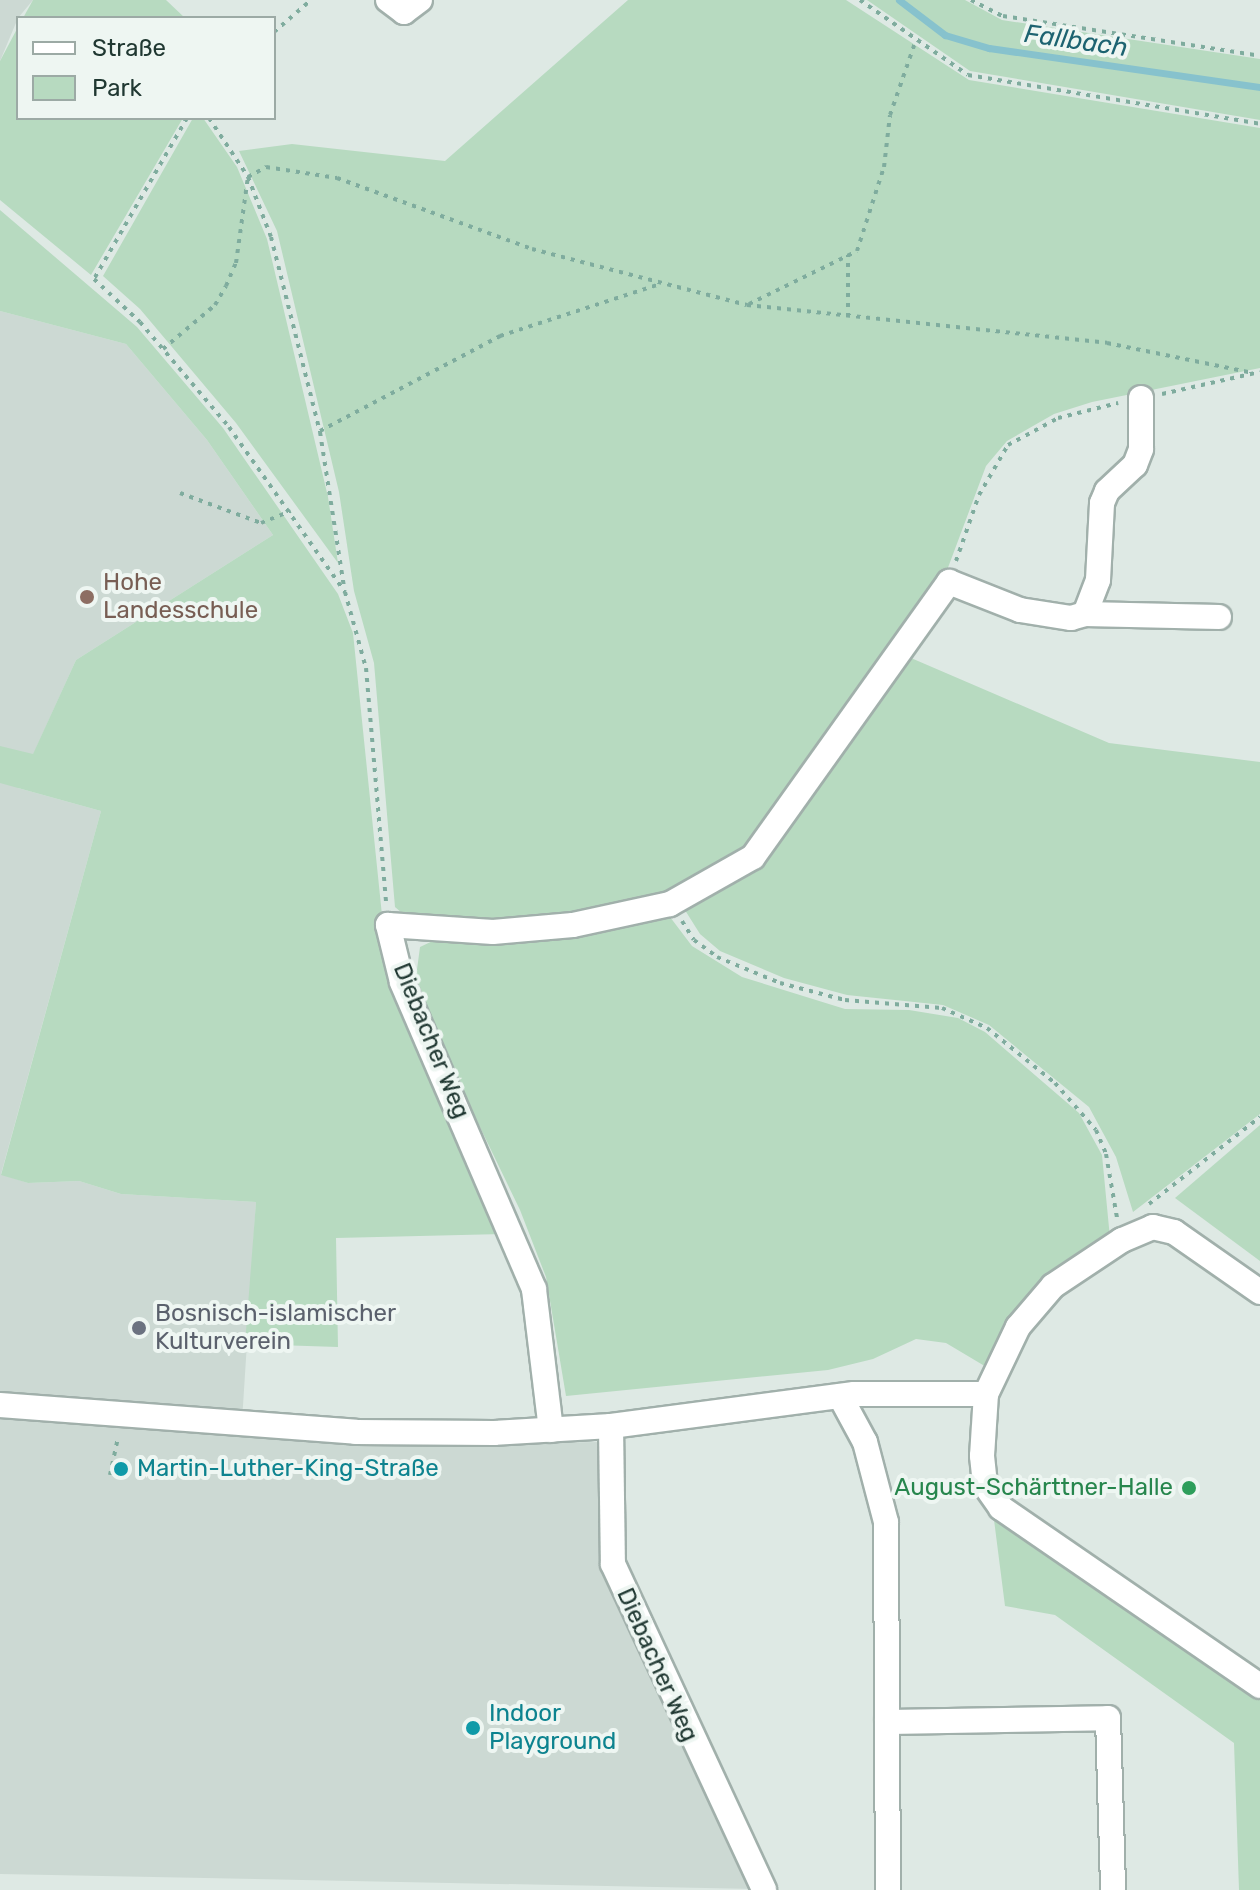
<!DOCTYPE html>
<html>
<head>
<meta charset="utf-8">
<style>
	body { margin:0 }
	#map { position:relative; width:1260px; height:1890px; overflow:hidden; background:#dee9e4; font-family:Rubik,sans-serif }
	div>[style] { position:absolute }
	.built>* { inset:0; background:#ccd9d3 }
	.green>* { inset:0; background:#b7dac0 }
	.stream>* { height:7px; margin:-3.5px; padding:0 3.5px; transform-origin:3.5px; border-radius:3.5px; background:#87c2cd }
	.path>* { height:4px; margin-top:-2px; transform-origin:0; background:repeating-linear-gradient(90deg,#7fac9e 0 4px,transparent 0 10px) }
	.roads { filter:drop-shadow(2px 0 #a1b0ab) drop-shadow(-2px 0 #a1b0ab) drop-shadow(0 2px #a1b0ab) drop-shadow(0 -2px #a1b0ab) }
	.minor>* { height:24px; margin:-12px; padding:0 12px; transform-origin:12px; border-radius:12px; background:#fff }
	.dots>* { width:22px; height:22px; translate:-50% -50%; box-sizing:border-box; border:4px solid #eef6f2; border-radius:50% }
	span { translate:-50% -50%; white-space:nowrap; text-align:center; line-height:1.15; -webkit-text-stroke:8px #eef6f2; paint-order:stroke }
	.education-label { font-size:24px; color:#785e54 }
	.left { translate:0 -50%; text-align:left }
	.street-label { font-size:24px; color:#203832 }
	.worship-label { font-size:24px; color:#5b616d }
	.culture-label { font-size:24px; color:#0d838f }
	.leisure-label { font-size:24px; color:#27864d }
	.right { translate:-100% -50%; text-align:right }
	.water-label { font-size:26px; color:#1d6371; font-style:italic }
	.legend { position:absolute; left:16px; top:16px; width:260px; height:104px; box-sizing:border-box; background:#eef6f2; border:2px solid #9caaa5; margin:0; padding:10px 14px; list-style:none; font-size:24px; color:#203832 }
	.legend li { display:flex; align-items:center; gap:16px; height:40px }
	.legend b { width:40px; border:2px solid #9caaa5 }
</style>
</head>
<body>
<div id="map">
	<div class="built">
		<div style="clip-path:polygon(0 0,33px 0,18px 18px,0 61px)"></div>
		<div style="clip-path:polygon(0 311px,126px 344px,207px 440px,273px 535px,76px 660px,18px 788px,101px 811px,1px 1174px,28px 1183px,79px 1181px,121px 1194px,256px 1202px,241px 1437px,357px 1445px,603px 1442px,604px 1541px,755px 1889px,0 1874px)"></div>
	</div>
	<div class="green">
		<div style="clip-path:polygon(33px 0,166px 0,185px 18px,23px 18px)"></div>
		<div style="clip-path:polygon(628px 0,846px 0,969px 80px,1260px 128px,1260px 368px,1092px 402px,1054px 414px,1007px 441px,986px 466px,943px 581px,747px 853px,667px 899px,532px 924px,409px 919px,395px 907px,374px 663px,354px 591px,339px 492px,277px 231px,239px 151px,292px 144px,445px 161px)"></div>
		<div style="clip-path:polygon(867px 0,965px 0,1002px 20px,1260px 59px,1260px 120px,970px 71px)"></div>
		<div style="clip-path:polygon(18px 27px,18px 118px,183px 118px,91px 275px,0 200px,0 61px)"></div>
		<div style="clip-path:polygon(193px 118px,203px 118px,237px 167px,267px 239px,328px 497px,338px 563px,236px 423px,140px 309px,103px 276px)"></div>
		<div style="clip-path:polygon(0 210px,137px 327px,223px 428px,338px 594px,353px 633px,383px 925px,503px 1234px,336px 1238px,338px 1347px,245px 1344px,256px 1202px,121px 1194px,79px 1181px,28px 1183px,1px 1175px,101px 811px,0 783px,0 746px,33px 754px,76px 660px,273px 535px,207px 440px,126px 344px,0 311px)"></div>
		<div style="clip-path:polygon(911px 658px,1109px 743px,1260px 762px,1260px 1114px,1133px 1212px,1116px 1157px,1089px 1107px,989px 1025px,943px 1005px,847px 995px,784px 978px,720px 951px,700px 934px,683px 907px,777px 843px)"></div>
		<div style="clip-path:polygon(667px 913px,692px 946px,742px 977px,845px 1009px,909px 1010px,958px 1018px,985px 1032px,1079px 1113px,1102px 1155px,1110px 1238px,988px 1368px,946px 1343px,916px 1339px,873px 1359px,828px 1370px,566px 1396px,546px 1277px,520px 1210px,449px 1063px,416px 977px,420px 947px,439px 938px)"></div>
		<div style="clip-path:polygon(1260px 1125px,1260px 1261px,1175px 1198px)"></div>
		<div style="clip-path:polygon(993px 1512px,1260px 1699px,1260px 1890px,1239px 1890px,1234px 1743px,1055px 1615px,1005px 1606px)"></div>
	</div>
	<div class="stream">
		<div style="left:899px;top:0;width:58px;rotate:37.3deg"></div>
		<div style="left:945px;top:35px;width:46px;rotate:16.5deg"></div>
		<div style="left:989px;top:48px;width:274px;rotate:8.2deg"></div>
	</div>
	<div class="path">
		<div style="left:860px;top:0;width:131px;rotate:34.8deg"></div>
		<div style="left:968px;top:75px;width:296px;rotate:9.5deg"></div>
		<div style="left:971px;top:0;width:36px;rotate:27deg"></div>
		<div style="left:1003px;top:16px;width:260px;rotate:8.8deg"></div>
		<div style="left:274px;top:32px;width:49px;rotate:-40.9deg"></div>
		<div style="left:187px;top:118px;width:186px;rotate:120deg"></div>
		<div style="left:94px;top:279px;width:63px;rotate:43.1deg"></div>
		<div style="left:140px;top:322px;width:138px;rotate:49.7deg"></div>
		<div style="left:229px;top:427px;width:202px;rotate:54.9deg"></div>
		<div style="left:345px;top:592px;width:79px;rotate:74.6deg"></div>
		<div style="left:366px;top:668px;width:236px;rotate:85.1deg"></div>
		<div style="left:209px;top:118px;width:71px;rotate:56.5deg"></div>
		<div style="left:248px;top:177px;width:64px;rotate:69deg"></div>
		<div style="left:271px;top:237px;width:201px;rotate:75.9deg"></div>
		<div style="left:320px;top:432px;width:157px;rotate:81.2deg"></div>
		<div style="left:749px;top:304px;width:120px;rotate:-26.1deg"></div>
		<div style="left:857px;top:251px;width:88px;rotate:-72.2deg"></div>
		<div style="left:884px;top:167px;width:52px;rotate:-83.4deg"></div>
		<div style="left:890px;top:115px;width:76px;rotate:-70.9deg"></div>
		<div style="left:848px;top:317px;width:62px;rotate:-90deg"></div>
		<div style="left:163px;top:349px;width:68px;rotate:-40.2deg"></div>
		<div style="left:215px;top:305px;width:22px;rotate:-60deg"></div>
		<div style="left:226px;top:286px;width:25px;rotate:-67deg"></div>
		<div style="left:236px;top:263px;width:87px;rotate:-82.1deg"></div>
		<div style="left:248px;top:177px;width:21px;rotate:-29deg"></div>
		<div style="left:266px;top:167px;width:72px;rotate:8.8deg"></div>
		<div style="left:337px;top:178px;width:208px;rotate:20deg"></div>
		<div style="left:532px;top:249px;width:222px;rotate:14.6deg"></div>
		<div style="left:747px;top:305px;width:362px;rotate:6deg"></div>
		<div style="left:1107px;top:343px;width:149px;rotate:11.6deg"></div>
		<div style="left:1162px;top:394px;width:100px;rotate:-12.7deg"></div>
		<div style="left:320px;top:431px;width:204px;rotate:-27.8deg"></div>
		<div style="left:500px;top:336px;width:168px;rotate:-18deg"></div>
		<div style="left:180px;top:493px;width:86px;rotate:20.3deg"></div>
		<div style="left:261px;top:523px;width:32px;rotate:-22deg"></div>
		<div style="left:956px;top:561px;width:70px;rotate:-70.8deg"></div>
		<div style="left:979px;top:495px;width:58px;rotate:-59.9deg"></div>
		<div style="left:1008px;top:445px;width:57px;rotate:-28.4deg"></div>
		<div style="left:1058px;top:418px;width:62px;rotate:-14deg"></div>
		<div style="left:682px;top:921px;width:22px;rotate:58deg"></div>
		<div style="left:694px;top:940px;width:29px;rotate:36deg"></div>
		<div style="left:717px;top:957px;width:68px;rotate:22.4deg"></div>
		<div style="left:780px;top:983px;width:67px;rotate:14.7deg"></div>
		<div style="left:845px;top:1000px;width:97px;rotate:4.7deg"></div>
		<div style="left:942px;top:1008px;width:49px;rotate:24deg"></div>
		<div style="left:987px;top:1028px;width:87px;rotate:39deg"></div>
		<div style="left:1055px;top:1083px;width:62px;rotate:48.9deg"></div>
		<div style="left:1096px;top:1130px;width:26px;rotate:67deg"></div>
		<div style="left:1106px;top:1154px;width:65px;rotate:80.2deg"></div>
		<div style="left:1149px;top:1204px;width:141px;rotate:-38.1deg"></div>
		<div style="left:110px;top:1475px;width:38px;rotate:-78deg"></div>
	</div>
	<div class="roads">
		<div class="minor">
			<div style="left:388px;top:0;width:20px;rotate:37deg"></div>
			<div style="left:404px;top:12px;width:20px;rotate:-37deg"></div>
			<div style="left:1085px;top:614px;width:134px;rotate:1.3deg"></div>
			<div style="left:1260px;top:1292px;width:105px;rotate:-145.1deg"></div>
			<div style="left:1174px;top:1232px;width:22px;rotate:-167deg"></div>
			<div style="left:1153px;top:1227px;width:34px;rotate:157deg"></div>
			<div style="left:1122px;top:1240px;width:83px;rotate:146.3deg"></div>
			<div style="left:1053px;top:1286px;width:54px;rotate:130.5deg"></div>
			<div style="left:1018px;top:1327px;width:74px;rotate:115.5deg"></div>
			<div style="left:986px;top:1394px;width:62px;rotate:93.7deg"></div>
			<div style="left:982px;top:1456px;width:29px;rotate:84deg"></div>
			<div style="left:985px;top:1485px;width:28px;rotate:55deg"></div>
			<div style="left:1001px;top:1508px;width:314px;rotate:34.5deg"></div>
			<div style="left:840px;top:1396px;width:52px;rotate:61.5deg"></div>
			<div style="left:865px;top:1442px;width:83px;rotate:75.3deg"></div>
			<div style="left:886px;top:1522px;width:368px;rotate:89.7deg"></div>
			<div style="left:0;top:1405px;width:357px;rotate:4.3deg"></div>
			<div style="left:356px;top:1432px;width:138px;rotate:0.4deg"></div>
			<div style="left:494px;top:1433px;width:117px;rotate:-3.4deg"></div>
			<div style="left:611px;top:1426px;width:245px;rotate:-7.5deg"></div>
			<div style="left:854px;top:1394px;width:132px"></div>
			<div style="left:611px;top:1426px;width:138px;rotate:89.2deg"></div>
			<div style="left:613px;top:1564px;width:359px;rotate:65.1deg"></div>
			<div style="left:551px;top:1430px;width:142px;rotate:-96.9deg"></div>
			<div style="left:534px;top:1289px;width:334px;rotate:-113.3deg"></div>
			<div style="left:402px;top:982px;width:59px;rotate:-103.8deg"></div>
			<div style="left:388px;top:925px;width:105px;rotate:3.8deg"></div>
			<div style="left:493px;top:932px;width:80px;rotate:-5deg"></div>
			<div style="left:573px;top:925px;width:99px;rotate:-12.2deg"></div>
			<div style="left:670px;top:904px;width:95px;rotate:-29.5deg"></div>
			<div style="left:753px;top:857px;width:338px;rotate:-54.5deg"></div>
			<div style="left:949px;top:582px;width:76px;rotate:21.5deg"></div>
			<div style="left:1020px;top:610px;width:52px;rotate:8.9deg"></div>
			<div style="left:1071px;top:618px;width:15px;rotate:-16deg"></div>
			<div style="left:1085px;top:614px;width:36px;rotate:-69deg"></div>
			<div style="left:1098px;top:580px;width:77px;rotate:-87deg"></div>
			<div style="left:1102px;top:503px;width:13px;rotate:-67deg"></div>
			<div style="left:1107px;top:491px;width:38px;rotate:-43deg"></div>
			<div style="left:1135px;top:465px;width:17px;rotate:-69deg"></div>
			<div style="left:1141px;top:449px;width:51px;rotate:-90deg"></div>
			<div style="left:887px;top:1722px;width:221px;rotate:-1deg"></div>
			<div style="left:1108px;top:1718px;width:172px;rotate:88.3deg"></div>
		</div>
	</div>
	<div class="dots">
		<div style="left:87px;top:597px;background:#8d6e63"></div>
		<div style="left:139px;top:1328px;background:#6b7280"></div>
		<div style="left:121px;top:1469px;background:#0f9aa8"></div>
		<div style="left:1189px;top:1488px;background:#2e9e5b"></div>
		<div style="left:473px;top:1728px;background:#0f9aa8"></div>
	</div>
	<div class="education-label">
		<span class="left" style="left:103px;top:597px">Hohe<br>Landesschule</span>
	</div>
	<div class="street-label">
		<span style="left:431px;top:1041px;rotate:68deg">Diebacher Weg</span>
		<span style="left:657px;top:1665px;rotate:66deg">Diebacher Weg</span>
	</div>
	<div class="worship-label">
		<span class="left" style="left:155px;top:1328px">Bosnisch-islamischer<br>Kulturverein</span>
	</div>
	<div class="culture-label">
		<span class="left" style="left:137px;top:1469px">Martin-Luther-King-Straße</span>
		<span class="left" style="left:489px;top:1728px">Indoor<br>Playground</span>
	</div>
	<div class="leisure-label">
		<span class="right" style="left:1173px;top:1488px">August-Schärttner-Halle</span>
	</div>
	<div class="water-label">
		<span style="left:1076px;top:41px;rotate:8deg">Fallbach</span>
	</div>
	<ul class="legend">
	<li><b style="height:10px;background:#fff"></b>Straße</li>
	<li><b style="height:22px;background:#b7dac0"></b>Park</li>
	</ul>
</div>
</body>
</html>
